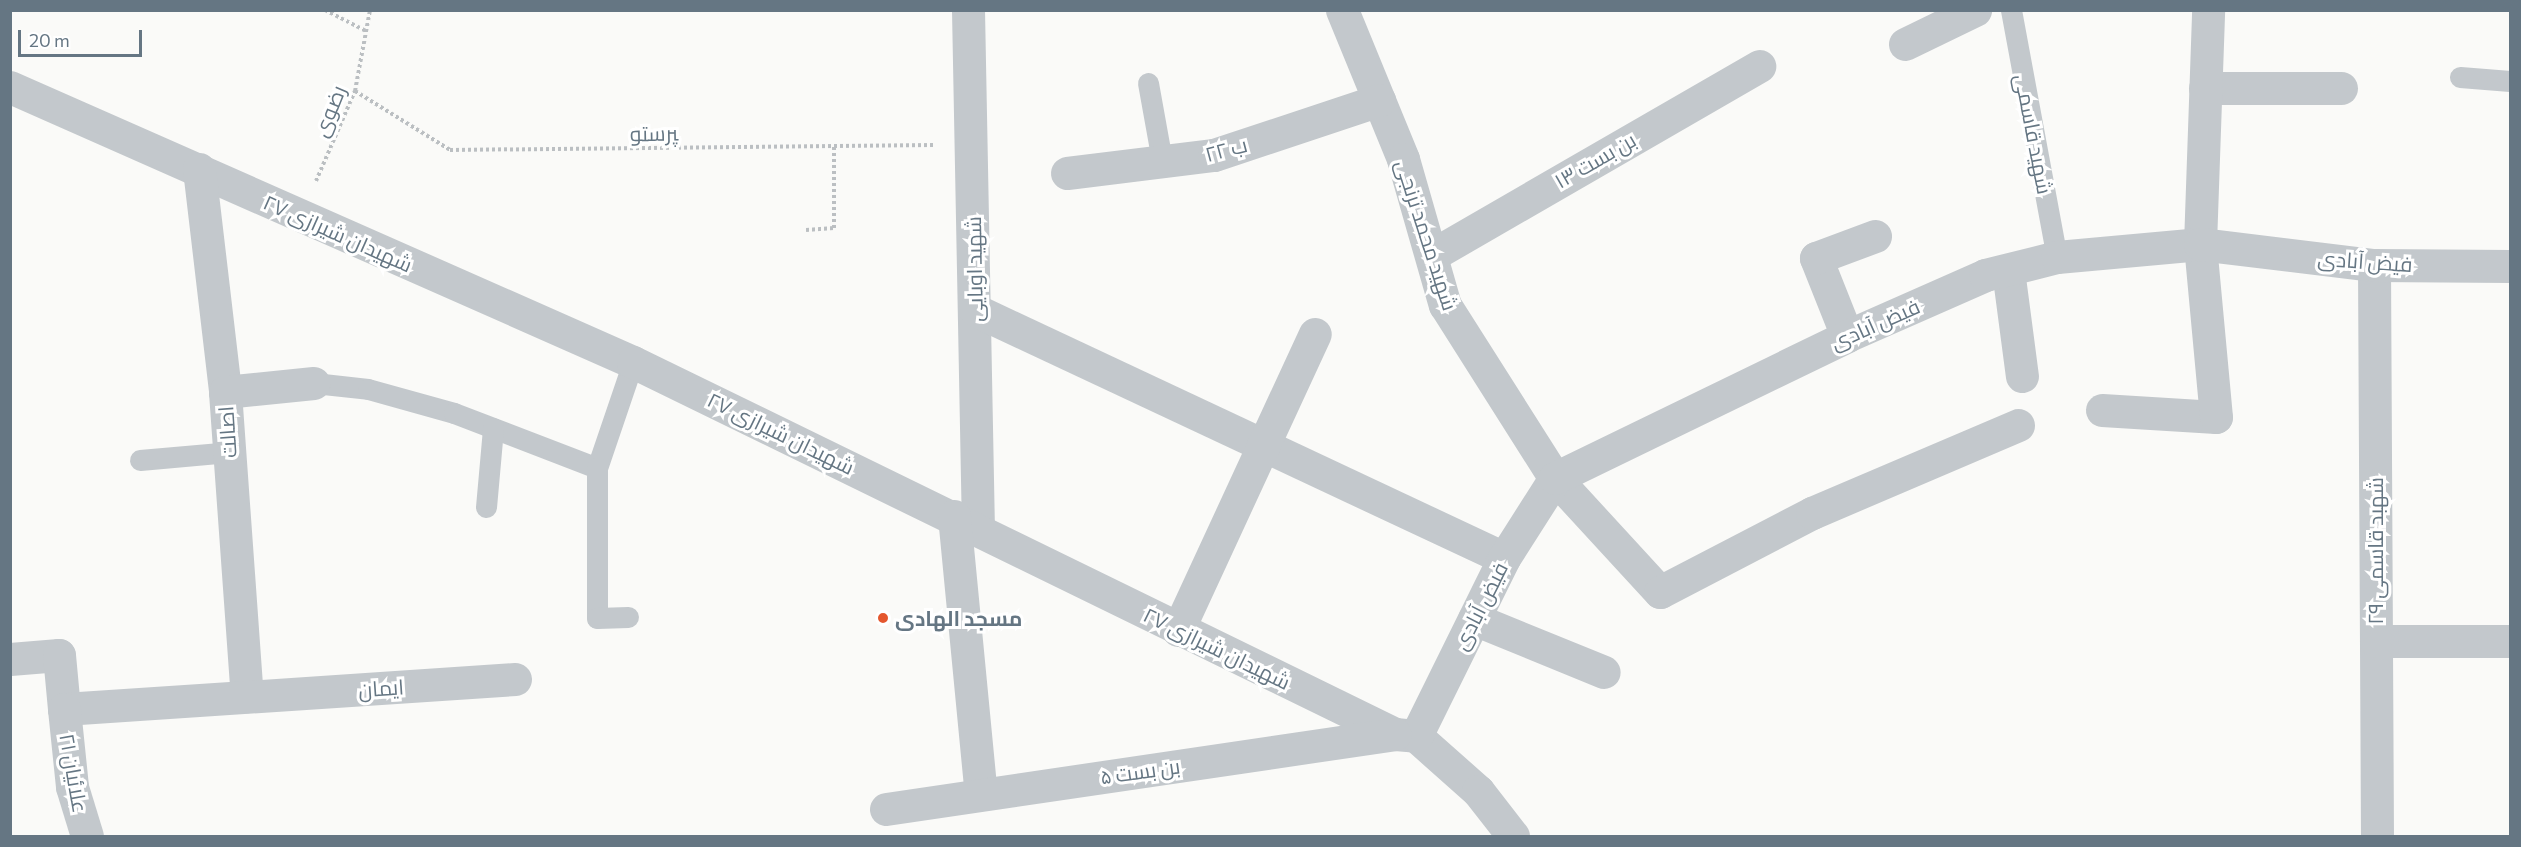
<!DOCTYPE html>
<html>
<head>
<meta charset="utf-8">
<style>
	body { margin:0 }
	#map { position:relative; width:2521px; height:847px; overflow:hidden; background:#fafaf8; font-family:Commissioner,Cairo,sans-serif }
	div>[style] { position:absolute }
	.path>* { height:4px; margin-top:-2px; transform-origin:0; background:repeating-linear-gradient(90deg,#bbbfc2 0 3px,transparent 0 6px) }
	.service>* { height:21px; margin:-10.5px; padding:0 10.5px; transform-origin:10.5px; border-radius:10.5px; background:#c3c8cc }
	.minor>* { height:33px; margin:-16.5px; padding:0 16.5px; transform-origin:16.5px; border-radius:16.5px; background:#c3c8cc }
	.dots>* { width:16px; height:16px; translate:-50% -50%; box-sizing:border-box; border:3px solid #fff; border-radius:50% }
	span { translate:-50% -50%; white-space:nowrap; text-align:center; line-height:1.15; -webkit-text-stroke:6px #fff; paint-order:stroke }
	.street-label { font-size:21px; color:#657683 }
	.poi-label { font-size:21px; color:#657683; font-weight:700 }
	.left { translate:0 -50%; text-align:left }
	.frame { position:absolute; inset:0; border:12px solid #657683; pointer-events:none }
	.scale { position:absolute; left:18px; top:30px; width:124px; height:27px; box-sizing:border-box; border:3px solid #657683; border-top:0; padding-left:8px; font-size:18px; line-height:21px; white-space:nowrap; color:#657683; -webkit-text-stroke:4px #fff; paint-order:stroke }
</style>
</head>
<body>
<div id="map">
	<div class="path">
		<div style="left:325px;top:10px;width:46px;rotate:27.1deg"></div>
		<div style="left:355px;top:91px;width:112px;rotate:31.8deg"></div>
		<div style="left:450px;top:150px;width:484px;rotate:-0.6deg"></div>
		<div style="left:316px;top:181px;width:98px;rotate:-66.6deg"></div>
		<div style="left:355px;top:91px;width:82px;rotate:-79.5deg"></div>
		<div style="left:806px;top:230px;width:28px;rotate:-4deg"></div>
		<div style="left:834px;top:228px;width:82px;rotate:-90deg"></div>
	</div>
	<div class="service">
		<div style="left:2011px;top:10px;width:251px;rotate:79.5deg"></div>
		<div style="left:2460px;top:77px;width:50px;rotate:4.6deg"></div>
		<div style="left:1148px;top:83px;width:79px;rotate:79.8deg"></div>
		<div style="left:314px;top:383px;width:54px;rotate:6.3deg"></div>
		<div style="left:368px;top:389px;width:89px;rotate:15.6deg"></div>
		<div style="left:454px;top:413px;width:153px;rotate:21deg"></div>
		<div style="left:597px;top:468px;width:112px;rotate:-71.2deg"></div>
		<div style="left:140px;top:460px;width:89px;rotate:-5.1deg"></div>
		<div style="left:597px;top:468px;width:150px;rotate:90deg"></div>
		<div style="left:597px;top:618px;width:31px;rotate:-2deg"></div>
		<div style="left:486px;top:507px;width:79px;rotate:-84.9deg"></div>
	</div>
	<div class="minor">
		<div style="left:968px;top:10px;width:519px;rotate:88.9deg"></div>
		<div style="left:1342px;top:10px;width:161px;rotate:67.7deg"></div>
		<div style="left:1403px;top:159px;width:152px;rotate:74deg"></div>
		<div style="left:1445px;top:305px;width:205px;rotate:57.6deg"></div>
		<div style="left:1555px;top:478px;width:155px;rotate:47.4deg"></div>
		<div style="left:1660px;top:592px;width:171px;rotate:-27.5deg"></div>
		<div style="left:1812px;top:513px;width:224px;rotate:-23.1deg"></div>
		<div style="left:1905px;top:44px;width:78px;rotate:-25.9deg"></div>
		<div style="left:10px;top:87px;width:681px;rotate:23.82deg"></div>
		<div style="left:633px;top:362px;width:848px;rotate:26.02deg"></div>
		<div style="left:1395px;top:734px;width:21px;rotate:5deg"></div>
		<div style="left:1416px;top:736px;width:83px;rotate:41.6deg"></div>
		<div style="left:1478px;top:791px;width:57px;rotate:52.1deg"></div>
		<div style="left:2205px;top:88px;width:136px"></div>
		<div style="left:199px;top:169px;width:225px;rotate:83.3deg"></div>
		<div style="left:225px;top:392px;width:305px;rotate:85.9deg"></div>
		<div style="left:1067px;top:173px;width:148px;rotate:-7deg"></div>
		<div style="left:1214px;top:155px;width:174px;rotate:-18.4deg"></div>
		<div style="left:1432px;top:255px;width:378px;rotate:-30deg"></div>
		<div style="left:2374px;top:265px;width:571px;rotate:89.7deg"></div>
		<div style="left:2008px;top:270px;width:107px;rotate:82.5deg"></div>
		<div style="left:975px;top:310px;width:584px;rotate:25.12deg"></div>
		<div style="left:1847px;top:336px;width:84px;rotate:-111.7deg"></div>
		<div style="left:1816px;top:258px;width:63px;rotate:-20.4deg"></div>
		<div style="left:225px;top:392px;width:89px;rotate:-5.8deg"></div>
		<div style="left:2102px;top:410px;width:114px;rotate:3.5deg"></div>
		<div style="left:2216px;top:417px;width:174px;rotate:-95.3deg"></div>
		<div style="left:2200px;top:244px;width:234px;rotate:-88deg"></div>
		<div style="left:954px;top:516px;width:279px;rotate:84.5deg"></div>
		<div style="left:1474px;top:619px;width:140px;rotate:22.2deg"></div>
		<div style="left:1178px;top:630px;width:326px;rotate:-65.2deg"></div>
		<div style="left:2376px;top:641px;width:134px"></div>
		<div style="left:10px;top:659px;width:49px;rotate:-4.7deg"></div>
		<div style="left:59px;top:655px;width:54px;rotate:84.7deg"></div>
		<div style="left:64px;top:709px;width:452px;rotate:-3.8deg"></div>
		<div style="left:64px;top:709px;width:78px;rotate:84.1deg"></div>
		<div style="left:72px;top:787px;width:51px;rotate:73deg"></div>
		<div style="left:1416px;top:736px;width:199px;rotate:-63.7deg"></div>
		<div style="left:1504px;top:558px;width:95px;rotate:-57.5deg"></div>
		<div style="left:1555px;top:478px;width:325px;rotate:-25.9deg"></div>
		<div style="left:1847px;top:336px;width:151px;rotate:-23.8deg"></div>
		<div style="left:1985px;top:275px;width:74px;rotate:-14deg"></div>
		<div style="left:2057px;top:257px;width:144px;rotate:-5.2deg"></div>
		<div style="left:2200px;top:244px;width:175px;rotate:6.9deg"></div>
		<div style="left:2374px;top:265px;width:136px;rotate:0.4deg"></div>
		<div style="left:886px;top:809px;width:514px;rotate:-8.38deg"></div>
	</div>
	<div class="dots">
		<div style="left:883px;top:618px;background:#e4572e"></div>
	</div>
	<div class="street-label">
		<span style="left:329px;top:111px;rotate:-68deg">رضوی</span>
		<span style="left:654px;top:133px;rotate:-1deg">‍‍‍‍‍پرستو</span>
		<span style="left:2034px;top:134px;rotate:79deg">شهید قاسمی</span>
		<span style="left:1226px;top:149px;rotate:-15deg">ب ۲۲</span>
		<span style="left:1595px;top:160px;rotate:-30deg">بن بست ۱۳</span>
		<span style="left:338px;top:233px;rotate:24deg">شهیدان شیرازی ۲۷</span>
		<span style="left:1427px;top:235px;rotate:72deg">شهید محمد ترنجی</span>
		<span style="left:2365px;top:261px;rotate:4deg">فیض آبادی</span>
		<span style="left:974px;top:269px;rotate:-91deg">شهید اوبایی</span>
		<span style="left:1875px;top:324px;rotate:-24deg">فیض آبادی</span>
		<span style="left:227px;top:432px;rotate:-94deg">اصالت</span>
		<span style="left:781px;top:433px;rotate:26deg">شهیدان شیرازی ۲۷</span>
		<span style="left:2375px;top:551px;rotate:-90deg">شهبد قاسمی ۲۹</span>
		<span style="left:1480px;top:606px;rotate:-63deg">فیض آبادی</span>
		<span style="left:1217px;top:648px;rotate:26deg">شهیدان شیرازی ۲۷</span>
		<span style="left:381px;top:688px;rotate:-4deg">ایمان</span>
		<span style="left:1140px;top:771px;rotate:-8deg">بن بست ۵</span>
		<span style="left:74px;top:773px;rotate:80deg">علائیان ۲۱</span>
	</div>
	<div class="poi-label">
		<span class="left" style="left:895px;top:618px">مسجد الهادی</span>
	</div>
	<div class="frame"></div>
	<div class="scale">20 m</div>
</div>
</body>
</html>
